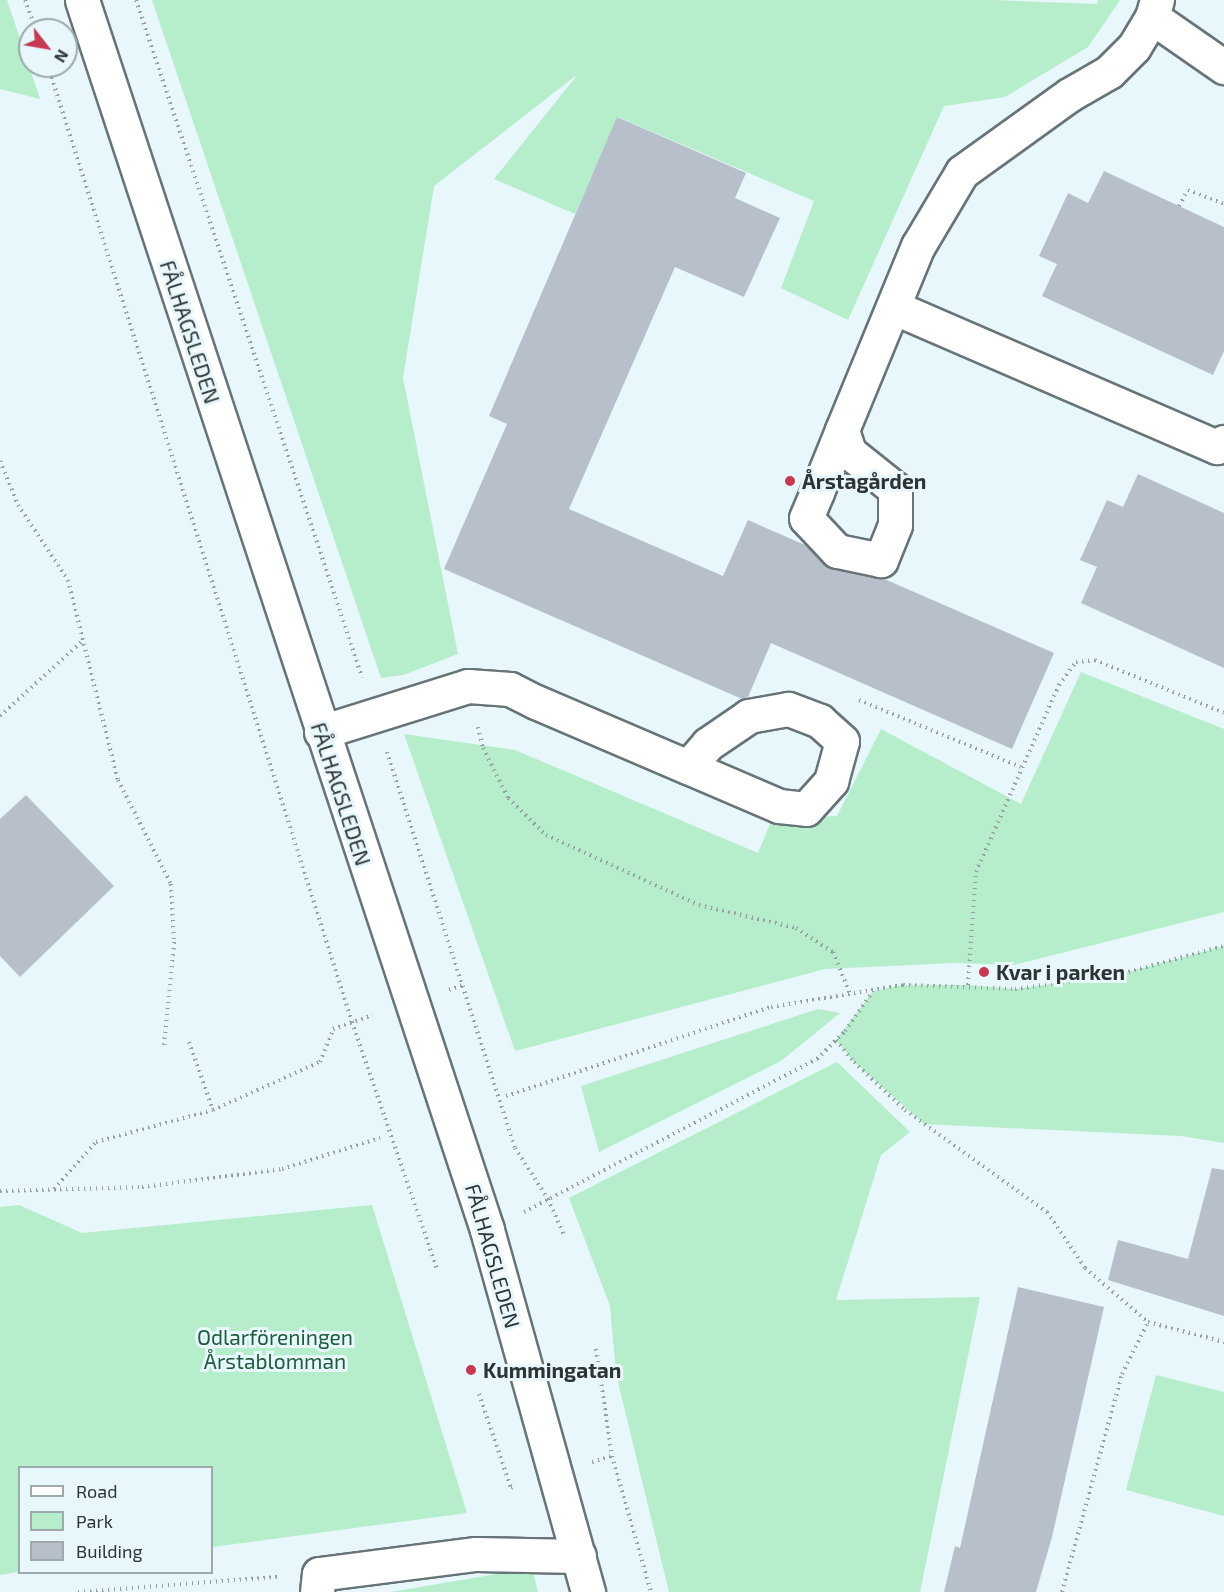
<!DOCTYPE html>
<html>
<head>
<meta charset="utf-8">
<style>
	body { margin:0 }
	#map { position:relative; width:1224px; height:1592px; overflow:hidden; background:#e7f7fc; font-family:"Exo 2",sans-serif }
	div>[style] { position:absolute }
	.green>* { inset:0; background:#b6edca }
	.building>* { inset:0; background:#b7c0ca }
	.path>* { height:4px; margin-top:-2px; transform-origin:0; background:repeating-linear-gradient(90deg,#95a0a4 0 1.5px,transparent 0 6px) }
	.roads { filter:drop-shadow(2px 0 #677478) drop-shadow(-2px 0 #677478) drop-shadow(0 2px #677478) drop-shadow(0 -2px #677478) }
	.minor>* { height:33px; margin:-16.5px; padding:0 16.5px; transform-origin:16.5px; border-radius:16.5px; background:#fff }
	.dots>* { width:16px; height:16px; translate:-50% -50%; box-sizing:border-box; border:3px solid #e7f7fc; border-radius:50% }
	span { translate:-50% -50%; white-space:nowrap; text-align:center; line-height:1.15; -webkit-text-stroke:6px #e7f7fc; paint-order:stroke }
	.street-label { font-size:21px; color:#2e3335 }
	.poi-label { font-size:21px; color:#2e3335; font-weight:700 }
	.left { translate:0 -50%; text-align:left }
	.park-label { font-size:21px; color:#1e5b3a }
	.legend { position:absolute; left:18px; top:1466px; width:195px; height:108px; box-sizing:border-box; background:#e7f7fc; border:2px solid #9da9ac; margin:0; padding:8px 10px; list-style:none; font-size:18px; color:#2e3335 }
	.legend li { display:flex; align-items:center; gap:12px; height:30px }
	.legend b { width:30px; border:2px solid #9da9ac }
	.north { position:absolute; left:18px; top:18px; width:60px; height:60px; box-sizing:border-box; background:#e7f7fc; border:2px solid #9da9ac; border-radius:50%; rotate:121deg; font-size:16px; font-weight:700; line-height:24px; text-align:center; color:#2e3335 }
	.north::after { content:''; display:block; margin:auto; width:21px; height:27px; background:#c83853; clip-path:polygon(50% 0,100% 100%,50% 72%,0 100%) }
</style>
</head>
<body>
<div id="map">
	<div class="green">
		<div style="clip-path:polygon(0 0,7px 0,40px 99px,0 89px)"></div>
		<div style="clip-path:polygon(152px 0,992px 0,1097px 4px,1098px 0,1120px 0,1088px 47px,1005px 97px,944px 106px,848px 320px,781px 288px,814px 201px,618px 117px,575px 214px,494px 179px,578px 74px,434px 186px,403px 378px,458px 654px,403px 675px,381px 678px)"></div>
		<div style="clip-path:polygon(1081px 672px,1224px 729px,1224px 912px,1014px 965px,955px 963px,825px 969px,515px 1051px,404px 734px,515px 750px,758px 853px,772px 819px,837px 816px,881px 729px,1021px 804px)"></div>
		<div style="clip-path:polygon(1224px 946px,1224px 1143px,1181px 1136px,924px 1124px,854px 1062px,836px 1040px,873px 991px,903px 985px,968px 985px,1015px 989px,1117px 975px)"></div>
		<div style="clip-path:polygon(818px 1009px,840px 1013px,781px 1061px,599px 1152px,581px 1086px)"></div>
		<div style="clip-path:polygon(837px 1062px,910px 1132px,881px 1155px,836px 1300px,980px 1297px,920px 1592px,669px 1592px,616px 1374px,610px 1306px,569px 1198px)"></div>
		<div style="clip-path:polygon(19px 1205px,82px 1233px,372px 1205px,467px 1513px,212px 1547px,212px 1468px,20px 1468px,19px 1572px,0 1575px,0 1207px)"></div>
		<div style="clip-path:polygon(1156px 1375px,1224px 1392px,1224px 1516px,1126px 1490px)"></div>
		<div style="clip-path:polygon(532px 1568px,538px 1592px,391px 1592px)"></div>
	</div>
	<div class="building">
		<div style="clip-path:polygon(617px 117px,746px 173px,735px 198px,780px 218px,744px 297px,675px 267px,569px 509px,723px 576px,748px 520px,805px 545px,833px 569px,882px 578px,1054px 653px,1012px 749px,771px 643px,748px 697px,742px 699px,444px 569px,507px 424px,489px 416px)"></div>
		<div style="clip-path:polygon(1104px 171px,1224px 227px,1224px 351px,1213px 375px,1042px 296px,1057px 264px,1039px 256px,1068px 193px,1088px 203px)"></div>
		<div style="clip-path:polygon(1138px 474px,1224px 513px,1224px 668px,1081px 603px,1097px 567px,1080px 560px,1107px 500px,1123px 507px)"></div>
		<div style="clip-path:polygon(26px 795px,114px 886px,20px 977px,0 956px,0 819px)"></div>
		<div style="clip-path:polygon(1212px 1168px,1224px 1170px,1224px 1316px,1108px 1280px,1118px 1240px,1188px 1259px)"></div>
		<div style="clip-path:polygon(1018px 1287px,1104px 1307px,1052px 1537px,1036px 1592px,944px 1592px,955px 1546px,960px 1548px)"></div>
	</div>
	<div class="path">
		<div style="left:25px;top:0;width:32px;rotate:70deg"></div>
		<div style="left:136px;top:0;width:714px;rotate:71.54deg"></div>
		<div style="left:48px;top:66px;width:1003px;rotate:72.36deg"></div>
		<div style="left:352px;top:1022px;width:261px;rotate:71deg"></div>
		<div style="left:1179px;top:206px;width:18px;rotate:-61deg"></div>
		<div style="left:1188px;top:190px;width:39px;rotate:21deg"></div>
		<div style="left:0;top:461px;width:48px;rotate:67.8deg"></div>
		<div style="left:18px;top:505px;width:90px;rotate:56.3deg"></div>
		<div style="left:68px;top:580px;width:206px;rotate:76deg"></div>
		<div style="left:118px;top:780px;width:117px;rotate:63deg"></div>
		<div style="left:171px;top:884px;width:58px;rotate:87deg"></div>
		<div style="left:174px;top:942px;width:106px;rotate:95.4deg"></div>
		<div style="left:859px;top:700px;width:175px;rotate:22.5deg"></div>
		<div style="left:0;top:716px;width:111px;rotate:-42.4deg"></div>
		<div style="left:478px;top:727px;width:22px;rotate:77deg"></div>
		<div style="left:483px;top:748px;width:56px;rotate:63.4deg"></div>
		<div style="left:508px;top:798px;width:53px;rotate:44.2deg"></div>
		<div style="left:546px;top:835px;width:168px;rotate:24.6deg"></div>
		<div style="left:699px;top:905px;width:100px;rotate:13.3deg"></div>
		<div style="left:796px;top:928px;width:44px;rotate:33deg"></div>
		<div style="left:833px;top:952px;width:45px;rotate:68deg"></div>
		<div style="left:387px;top:752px;width:416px;rotate:72.1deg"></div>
		<div style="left:515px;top:1148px;width:61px;rotate:57.1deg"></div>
		<div style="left:548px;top:1199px;width:39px;rotate:66deg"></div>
		<div style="left:968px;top:985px;width:113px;rotate:-86deg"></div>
		<div style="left:976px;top:872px;width:205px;rotate:-66.1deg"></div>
		<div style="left:1059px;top:685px;width:29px;rotate:-54deg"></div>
		<div style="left:1076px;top:662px;width:19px;rotate:-6deg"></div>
		<div style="left:1095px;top:660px;width:139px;rotate:22.3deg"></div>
		<div style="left:449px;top:990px;width:15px;rotate:-20deg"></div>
		<div style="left:836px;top:1040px;width:28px;rotate:51deg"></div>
		<div style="left:854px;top:1062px;width:70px;rotate:43.3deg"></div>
		<div style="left:905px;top:1110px;width:175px;rotate:35.7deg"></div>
		<div style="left:1047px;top:1212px;width:68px;rotate:55.8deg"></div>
		<div style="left:1085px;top:1268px;width:83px;rotate:40.6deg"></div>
		<div style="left:1148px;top:1322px;width:79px;rotate:14.7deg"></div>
		<div style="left:189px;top:1042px;width:72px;rotate:70.6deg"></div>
		<div style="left:506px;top:1096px;width:280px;rotate:-18.6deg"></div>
		<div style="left:771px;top:1007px;width:134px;rotate:-9.5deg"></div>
		<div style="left:903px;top:985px;width:112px;rotate:2deg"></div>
		<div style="left:1015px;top:989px;width:103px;rotate:-7.8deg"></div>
		<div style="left:1117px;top:975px;width:111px;rotate:-15.2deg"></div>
		<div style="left:54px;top:1189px;width:63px;rotate:-48.2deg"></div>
		<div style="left:96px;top:1142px;width:121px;rotate:-15.3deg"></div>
		<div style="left:213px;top:1110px;width:117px;rotate:-24.2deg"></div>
		<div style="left:320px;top:1062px;width:35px;rotate:-68deg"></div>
		<div style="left:333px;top:1029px;width:42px;rotate:-19.3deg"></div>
		<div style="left:0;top:1191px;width:142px;rotate:-1.6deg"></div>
		<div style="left:142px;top:1187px;width:141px;rotate:-7.3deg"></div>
		<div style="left:282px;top:1169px;width:103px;rotate:-17.6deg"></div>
		<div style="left:524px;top:1212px;width:331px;rotate:-27.6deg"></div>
		<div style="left:817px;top:1059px;width:40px;rotate:-45deg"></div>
		<div style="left:845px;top:1031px;width:49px;rotate:-55deg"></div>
		<div style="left:596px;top:1349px;width:108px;rotate:81.5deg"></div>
		<div style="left:612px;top:1456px;width:141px;rotate:74deg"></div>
		<div style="left:479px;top:1394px;width:99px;rotate:71.2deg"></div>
		<div style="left:511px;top:1488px;width:5px;rotate:-22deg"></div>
		<div style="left:592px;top:1462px;width:21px;rotate:-17deg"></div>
		<div style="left:78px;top:1592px;width:202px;rotate:-4.3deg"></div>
		<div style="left:1062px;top:1592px;width:226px;rotate:-74.6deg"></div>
		<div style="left:1122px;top:1374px;width:58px;rotate:-63.4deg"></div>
	</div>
	<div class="roads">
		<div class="minor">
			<div style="left:82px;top:0;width:1295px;rotate:71.77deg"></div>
			<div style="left:487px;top:1230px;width:376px;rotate:74.4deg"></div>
			<div style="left:1152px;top:17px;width:88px;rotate:34.8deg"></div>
			<div style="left:893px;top:307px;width:353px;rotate:23.4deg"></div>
			<div style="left:1217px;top:447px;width:9px;rotate:-36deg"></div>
			<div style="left:842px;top:430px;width:23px;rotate:72deg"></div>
			<div style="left:849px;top:452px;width:59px;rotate:38.8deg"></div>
			<div style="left:895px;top:489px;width:36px;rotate:90deg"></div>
			<div style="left:895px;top:525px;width:38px;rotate:112deg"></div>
			<div style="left:881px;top:560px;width:45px;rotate:-168.4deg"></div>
			<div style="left:837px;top:551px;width:45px;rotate:-133.2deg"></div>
			<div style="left:806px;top:518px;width:28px;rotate:-67deg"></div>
			<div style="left:817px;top:492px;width:67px;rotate:-68deg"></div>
			<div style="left:842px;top:430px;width:199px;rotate:-67.6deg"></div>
			<div style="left:918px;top:246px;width:86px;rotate:-59.3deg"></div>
			<div style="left:962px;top:172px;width:132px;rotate:-35.7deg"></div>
			<div style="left:1069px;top:95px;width:46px;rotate:-29.9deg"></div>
			<div style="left:1109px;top:72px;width:35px;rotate:-45deg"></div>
			<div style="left:1134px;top:47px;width:35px;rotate:-59deg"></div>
			<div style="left:1152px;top:17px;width:18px;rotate:-74deg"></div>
			<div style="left:321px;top:732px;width:154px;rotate:-17.4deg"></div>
			<div style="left:468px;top:686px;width:42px;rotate:4.1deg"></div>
			<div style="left:510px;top:689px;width:29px;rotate:27deg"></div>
			<div style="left:536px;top:702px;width:165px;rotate:23.2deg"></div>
			<div style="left:688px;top:767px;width:99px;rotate:23.2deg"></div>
			<div style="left:779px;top:806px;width:27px;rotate:6deg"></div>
			<div style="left:806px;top:809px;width:38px;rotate:-48deg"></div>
			<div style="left:831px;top:781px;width:41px;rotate:-74.6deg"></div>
			<div style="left:842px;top:741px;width:30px;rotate:-138deg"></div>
			<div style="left:820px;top:721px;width:34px;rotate:-159deg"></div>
			<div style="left:788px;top:709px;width:40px;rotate:170deg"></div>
			<div style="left:749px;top:716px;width:50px;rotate:145.7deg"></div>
			<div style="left:708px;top:744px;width:30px;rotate:131deg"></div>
			<div style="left:317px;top:1592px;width:18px;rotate:-84deg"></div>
			<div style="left:319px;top:1574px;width:158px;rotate:-7.3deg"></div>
			<div style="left:476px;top:1554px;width:103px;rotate:1.1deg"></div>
		</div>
	</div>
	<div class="dots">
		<div style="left:790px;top:481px;background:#c83853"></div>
		<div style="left:984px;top:972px;background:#c83853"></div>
		<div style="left:471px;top:1370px;background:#c83853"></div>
	</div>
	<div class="street-label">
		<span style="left:190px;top:332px;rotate:72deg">FÅLHAGSLEDEN</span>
		<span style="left:341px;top:794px;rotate:72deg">FÅLHAGSLEDEN</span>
		<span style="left:493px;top:1256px;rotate:74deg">FÅLHAGSLEDEN</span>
	</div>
	<div class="poi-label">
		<span class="left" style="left:802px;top:481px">Årstagården</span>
		<span class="left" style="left:996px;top:972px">Kvar i parken</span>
		<span class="left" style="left:483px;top:1370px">Kummingatan</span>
	</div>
	<div class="park-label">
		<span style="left:275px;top:1349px">Odlarföreningen<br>Årstablomman</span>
	</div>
	<ul class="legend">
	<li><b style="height:8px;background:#fff"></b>Road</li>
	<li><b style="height:16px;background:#b6edca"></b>Park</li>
	<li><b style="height:16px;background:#b7c0ca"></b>Building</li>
	</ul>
	<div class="north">N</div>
</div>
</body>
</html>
